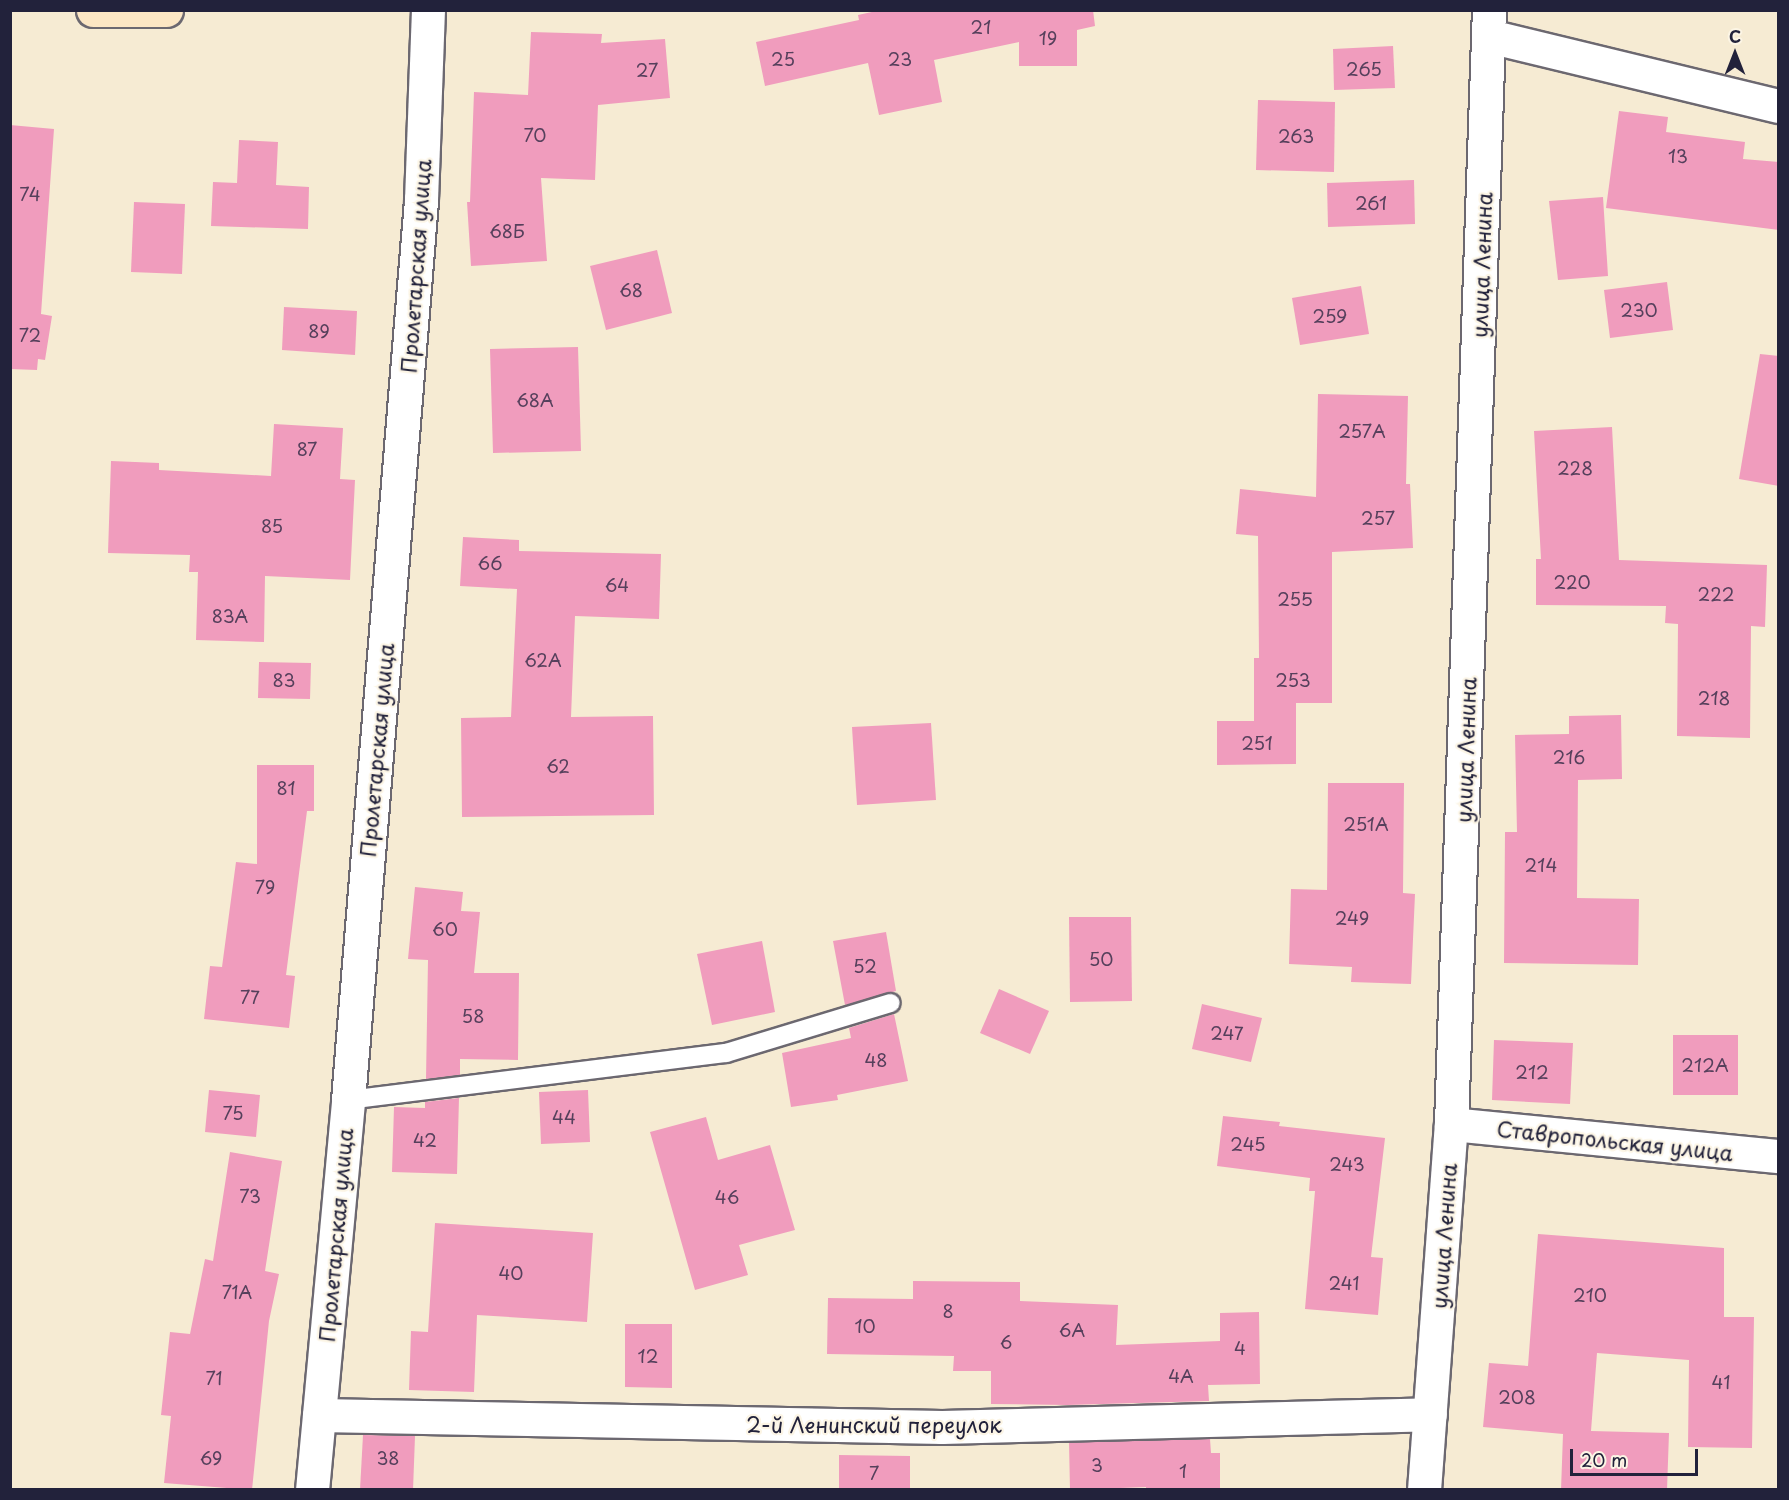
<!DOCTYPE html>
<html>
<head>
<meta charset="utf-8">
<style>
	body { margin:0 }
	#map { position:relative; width:1789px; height:1500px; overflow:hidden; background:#f6ebd3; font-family:"Playpen Sans",sans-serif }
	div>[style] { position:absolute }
	.building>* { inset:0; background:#f09cbd }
	.roads { filter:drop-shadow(2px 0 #6c6870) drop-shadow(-2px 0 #6c6870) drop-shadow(0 2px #6c6870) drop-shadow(0 -2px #6c6870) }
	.lane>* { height:18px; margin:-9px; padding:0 9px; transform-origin:9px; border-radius:9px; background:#fff }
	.street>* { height:33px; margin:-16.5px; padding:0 16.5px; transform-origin:16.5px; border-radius:16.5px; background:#fff }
	.secondary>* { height:33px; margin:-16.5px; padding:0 16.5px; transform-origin:16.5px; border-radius:16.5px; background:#fce6c4 }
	span { translate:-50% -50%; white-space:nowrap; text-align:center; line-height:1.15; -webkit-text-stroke:4.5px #fcf5e5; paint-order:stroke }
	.number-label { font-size:18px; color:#56405c }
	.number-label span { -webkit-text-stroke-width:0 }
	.street-label { font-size:21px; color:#22223b }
	.frame { position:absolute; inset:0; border:12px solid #22223b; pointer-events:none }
	.north { position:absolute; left:1705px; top:24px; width:60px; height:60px; -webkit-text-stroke:4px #fcf5e5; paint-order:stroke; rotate:0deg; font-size:16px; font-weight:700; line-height:24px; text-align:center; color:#22223b }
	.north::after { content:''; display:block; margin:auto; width:21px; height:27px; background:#22223b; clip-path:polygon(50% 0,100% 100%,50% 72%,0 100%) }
	.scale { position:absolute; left:1570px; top:1449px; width:128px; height:27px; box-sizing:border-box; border:3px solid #22223b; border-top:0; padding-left:8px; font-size:18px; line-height:21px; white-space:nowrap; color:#22223b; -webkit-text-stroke:4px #fcf5e5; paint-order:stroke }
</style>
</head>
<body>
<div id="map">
	<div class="building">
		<div style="clip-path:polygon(881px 10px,1093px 10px,1095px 26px,1077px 30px,1077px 66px,1019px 66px,1019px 42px,934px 60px,942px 102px,879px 115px,868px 63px,765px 86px,756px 42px,859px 20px,858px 15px)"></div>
		<div style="clip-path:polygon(531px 32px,602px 34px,601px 43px,665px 39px,670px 98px,598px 105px,595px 180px,541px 178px,547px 261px,471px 266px,467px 202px,470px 202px,474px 92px,528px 95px)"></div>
		<div style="clip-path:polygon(1393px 46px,1395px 88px,1334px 90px,1333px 49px)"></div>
		<div style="clip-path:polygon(1258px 100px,1335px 102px,1334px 172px,1256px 170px)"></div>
		<div style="clip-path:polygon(1619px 111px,1668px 117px,1666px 132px,1745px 142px,1743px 159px,1779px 162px,1779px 230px,1606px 208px)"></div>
		<div style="clip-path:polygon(10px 125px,54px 129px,41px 314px,52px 316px,45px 360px,38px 359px,37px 370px,10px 369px)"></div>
		<div style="clip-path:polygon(239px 140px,278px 142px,276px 185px,309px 187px,308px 229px,211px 226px,213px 182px,237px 183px)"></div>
		<div style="clip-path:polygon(1414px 180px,1415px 224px,1328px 227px,1327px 183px)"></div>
		<div style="clip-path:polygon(1603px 197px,1608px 276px,1558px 280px,1549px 201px)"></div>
		<div style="clip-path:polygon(134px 202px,185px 204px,182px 274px,131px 272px)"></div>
		<div style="clip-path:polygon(657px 250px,672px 313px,606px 330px,590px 266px)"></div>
		<div style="clip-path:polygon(1667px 282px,1673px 330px,1610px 338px,1604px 290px)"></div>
		<div style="clip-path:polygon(1361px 286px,1369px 334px,1300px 345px,1292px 298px)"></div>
		<div style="clip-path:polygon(284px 307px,357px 311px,355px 355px,282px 350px)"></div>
		<div style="clip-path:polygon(578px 347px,581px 451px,493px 453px,490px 349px)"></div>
		<div style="clip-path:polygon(1760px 354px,1779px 356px,1779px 486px,1739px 479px)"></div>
		<div style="clip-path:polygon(1318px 394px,1408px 396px,1406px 484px,1410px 484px,1413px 548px,1332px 552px,1332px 703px,1296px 703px,1296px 764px,1217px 765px,1217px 721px,1254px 721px,1254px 658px,1259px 658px,1258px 536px,1236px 534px,1240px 489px,1316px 497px)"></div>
		<div style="clip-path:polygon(274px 424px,343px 428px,340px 479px,355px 480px,350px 580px,265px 576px,264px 642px,196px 640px,198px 572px,189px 572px,190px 555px,108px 553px,111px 461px,159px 463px,159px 470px,271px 476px)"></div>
		<div style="clip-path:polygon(1612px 427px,1619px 560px,1767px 565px,1765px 627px,1751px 626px,1750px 738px,1677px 736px,1678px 624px,1665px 623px,1666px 606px,1536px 605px,1536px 559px,1541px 559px,1534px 431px)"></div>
		<div style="clip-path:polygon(463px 537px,519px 540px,519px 551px,661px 554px,659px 619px,575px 616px,571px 717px,653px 716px,654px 815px,462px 817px,461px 718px,511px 717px,517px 589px,460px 586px)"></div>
		<div style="clip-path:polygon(259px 662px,311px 663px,310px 699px,258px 698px)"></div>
		<div style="clip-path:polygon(1621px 715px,1622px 779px,1578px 780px,1577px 898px,1639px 899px,1638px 965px,1504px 963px,1505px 832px,1517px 832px,1515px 735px,1569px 734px,1569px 716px)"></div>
		<div style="clip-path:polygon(931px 723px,936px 800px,857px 805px,852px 727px)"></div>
		<div style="clip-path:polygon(257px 765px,314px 765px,314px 811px,307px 811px,286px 975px,295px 976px,289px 1028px,204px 1019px,210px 966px,222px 967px,236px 862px,257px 864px)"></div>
		<div style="clip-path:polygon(1328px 783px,1404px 783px,1403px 893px,1415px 894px,1411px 984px,1351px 982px,1352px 967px,1289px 964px,1291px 889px,1327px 890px)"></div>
		<div style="clip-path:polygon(415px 887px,463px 892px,461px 911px,480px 912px,474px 973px,519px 973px,518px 1060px,460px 1059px,460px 1075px,426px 1079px,428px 960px,408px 959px)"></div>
		<div style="clip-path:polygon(1069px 917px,1131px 917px,1132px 1001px,1070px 1002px)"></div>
		<div style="clip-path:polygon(886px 932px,896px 991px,845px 1005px,833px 941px)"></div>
		<div style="clip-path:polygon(762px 941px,775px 1012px,712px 1025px,697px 954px)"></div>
		<div style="clip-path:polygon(999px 989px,1049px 1011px,1030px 1054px,980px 1033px)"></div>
		<div style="clip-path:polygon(1202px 1004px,1262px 1018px,1251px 1062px,1192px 1049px)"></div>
		<div style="clip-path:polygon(894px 1014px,908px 1081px,837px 1095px,838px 1100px,791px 1107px,782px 1053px,851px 1038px,849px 1028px)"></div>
		<div style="clip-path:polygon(1673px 1035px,1738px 1035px,1738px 1095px,1673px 1095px)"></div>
		<div style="clip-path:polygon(1494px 1040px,1573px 1043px,1570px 1104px,1492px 1100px)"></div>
		<div style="clip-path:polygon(209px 1090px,260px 1095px,256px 1137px,205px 1132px)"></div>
		<div style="clip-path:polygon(588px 1090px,590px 1142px,541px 1144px,539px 1092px)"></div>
		<div style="clip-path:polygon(459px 1098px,457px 1174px,392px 1172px,394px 1107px,425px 1108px,425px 1102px)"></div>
		<div style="clip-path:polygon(1223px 1116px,1280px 1122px,1279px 1126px,1385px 1138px,1371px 1257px,1383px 1258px,1378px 1315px,1305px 1309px,1315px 1191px,1309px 1191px,1310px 1178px,1217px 1166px)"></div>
		<div style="clip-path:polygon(706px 1117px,718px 1160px,770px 1145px,795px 1230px,739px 1245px,748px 1275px,695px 1290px,650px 1132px)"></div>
		<div style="clip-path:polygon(230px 1152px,282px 1161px,265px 1271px,279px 1274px,269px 1321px,252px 1490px,164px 1483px,171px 1416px,161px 1415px,170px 1332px,190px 1334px,205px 1259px,213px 1261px)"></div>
		<div style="clip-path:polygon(435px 1223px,593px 1233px,587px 1322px,477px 1315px,474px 1392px,409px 1390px,411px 1331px,428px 1332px)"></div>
		<div style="clip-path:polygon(1538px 1234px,1724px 1248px,1724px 1317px,1754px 1317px,1752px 1448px,1688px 1447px,1689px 1360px,1597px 1353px,1591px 1431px,1669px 1433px,1667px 1490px,1561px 1490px,1563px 1434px,1483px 1427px,1489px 1363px,1528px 1366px)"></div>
		<div style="clip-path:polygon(913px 1281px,1020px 1282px,1020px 1301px,1118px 1305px,1116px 1345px,1220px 1341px,1220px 1313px,1259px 1312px,1260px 1384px,1208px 1385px,1209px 1401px,1067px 1405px,991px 1404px,991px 1371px,953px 1371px,954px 1356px,827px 1354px,828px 1298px,913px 1299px)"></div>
		<div style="clip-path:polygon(625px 1324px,672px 1324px,672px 1388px,625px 1387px)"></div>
		<div style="clip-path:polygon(363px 1435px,415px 1436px,413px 1490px,360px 1490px)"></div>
		<div style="clip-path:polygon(1210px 1439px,1211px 1453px,1220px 1453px,1220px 1490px,1146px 1490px,1146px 1487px,1070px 1490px,1069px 1442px)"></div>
		<div style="clip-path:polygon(839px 1455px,910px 1456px,910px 1490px,839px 1490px)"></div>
	</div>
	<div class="roads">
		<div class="lane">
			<div style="left:348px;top:1100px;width:381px;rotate:-7.1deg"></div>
			<div style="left:726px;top:1053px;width:172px;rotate:-16.9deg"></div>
		</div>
		<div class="street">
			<div style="left:1489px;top:36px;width:297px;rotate:13.6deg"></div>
			<div style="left:1451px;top:1124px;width:329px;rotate:5.6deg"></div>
			<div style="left:319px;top:1415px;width:623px;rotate:1.1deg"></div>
			<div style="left:942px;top:1427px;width:488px;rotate:-1.5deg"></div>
			<div style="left:312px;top:1490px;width:392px;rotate:-84.7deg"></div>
			<div style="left:348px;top:1100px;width:903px;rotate:-85.36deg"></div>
			<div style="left:421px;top:200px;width:190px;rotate:-87.9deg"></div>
			<div style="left:1424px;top:1490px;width:367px;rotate:-85.8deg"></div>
			<div style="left:1451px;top:1124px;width:1115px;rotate:-88.05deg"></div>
		</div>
		<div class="secondary">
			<div style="left:93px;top:10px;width:73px"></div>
		</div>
	</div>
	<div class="number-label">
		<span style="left:981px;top:27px">21</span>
		<span style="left:1048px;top:38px">19</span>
		<span style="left:783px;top:59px">25</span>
		<span style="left:900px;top:59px">23</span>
		<span style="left:1364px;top:69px">265</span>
		<span style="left:647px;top:70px">27</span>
		<span style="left:535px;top:135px">70</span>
		<span style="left:1296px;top:136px">263</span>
		<span style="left:1678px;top:156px">13</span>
		<span style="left:30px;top:194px">74</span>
		<span style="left:1371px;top:203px">261</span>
		<span style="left:507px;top:231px">68Б</span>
		<span style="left:631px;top:290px">68</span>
		<span style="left:1639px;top:310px">230</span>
		<span style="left:1330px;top:316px">259</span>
		<span style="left:319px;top:331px">89</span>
		<span style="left:30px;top:335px">72</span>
		<span style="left:535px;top:400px">68А</span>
		<span style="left:1362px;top:431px">257А</span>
		<span style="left:307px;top:449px">87</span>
		<span style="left:1575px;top:468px">228</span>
		<span style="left:1378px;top:518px">257</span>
		<span style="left:272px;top:526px">85</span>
		<span style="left:490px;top:563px">66</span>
		<span style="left:1572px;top:582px">220</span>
		<span style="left:617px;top:585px">64</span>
		<span style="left:1716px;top:594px">222</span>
		<span style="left:1295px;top:599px">255</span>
		<span style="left:230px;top:616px">83А</span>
		<span style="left:543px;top:660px">62А</span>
		<span style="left:284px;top:680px">83</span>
		<span style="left:1293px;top:680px">253</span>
		<span style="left:1714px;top:698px">218</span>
		<span style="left:1257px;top:743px">251</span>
		<span style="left:1569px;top:757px">216</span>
		<span style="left:558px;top:766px">62</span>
		<span style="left:286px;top:788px">81</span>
		<span style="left:1366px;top:824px">251А</span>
		<span style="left:1541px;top:865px">214</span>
		<span style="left:265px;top:887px">79</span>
		<span style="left:1352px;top:918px">249</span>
		<span style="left:445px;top:929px">60</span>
		<span style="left:1101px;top:959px">50</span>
		<span style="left:865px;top:966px">52</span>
		<span style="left:250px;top:997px">77</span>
		<span style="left:473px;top:1016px">58</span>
		<span style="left:1227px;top:1033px">247</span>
		<span style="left:876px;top:1060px">48</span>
		<span style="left:1705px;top:1065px">212А</span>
		<span style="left:1532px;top:1072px">212</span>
		<span style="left:233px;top:1113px">75</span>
		<span style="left:564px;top:1117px">44</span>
		<span style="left:425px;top:1140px">42</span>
		<span style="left:1248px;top:1144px">245</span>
		<span style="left:1347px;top:1164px">243</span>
		<span style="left:250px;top:1196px">73</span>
		<span style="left:727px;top:1197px">46</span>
		<span style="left:511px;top:1273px">40</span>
		<span style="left:1344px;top:1283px">241</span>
		<span style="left:237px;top:1292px">71А</span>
		<span style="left:1590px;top:1295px">210</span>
		<span style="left:948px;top:1311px">8</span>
		<span style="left:865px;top:1326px">10</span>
		<span style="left:1072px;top:1330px">6А</span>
		<span style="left:1006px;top:1342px">6</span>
		<span style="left:1240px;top:1348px">4</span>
		<span style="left:648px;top:1356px">12</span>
		<span style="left:1181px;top:1376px">4А</span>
		<span style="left:214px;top:1378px">71</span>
		<span style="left:1721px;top:1382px">41</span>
		<span style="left:1517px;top:1397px">208</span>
		<span style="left:211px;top:1458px">69</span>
		<span style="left:388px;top:1458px">38</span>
		<span style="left:1097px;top:1465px">3</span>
		<span style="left:1183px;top:1471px">1</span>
		<span style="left:874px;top:1473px">7</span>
	</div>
	<div class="street-label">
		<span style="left:1481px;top:265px;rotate:-88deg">улица Ленина</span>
		<span style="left:415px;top:266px;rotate:-86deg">Пролетарская улица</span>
		<span style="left:376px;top:750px;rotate:-85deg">Пролетарская улица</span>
		<span style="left:1465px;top:750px;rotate:-88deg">улица Ленина</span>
		<span style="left:1615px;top:1140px;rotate:6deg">Ставропольская улица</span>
		<span style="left:335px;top:1235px;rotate:-85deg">Пролетарская улица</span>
		<span style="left:1443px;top:1236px;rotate:-86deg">улица Ленина</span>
		<span style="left:874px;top:1424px">2-й Ленинский переулок</span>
	</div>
	<div class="frame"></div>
	<div class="north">С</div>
	<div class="scale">20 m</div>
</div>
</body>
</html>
